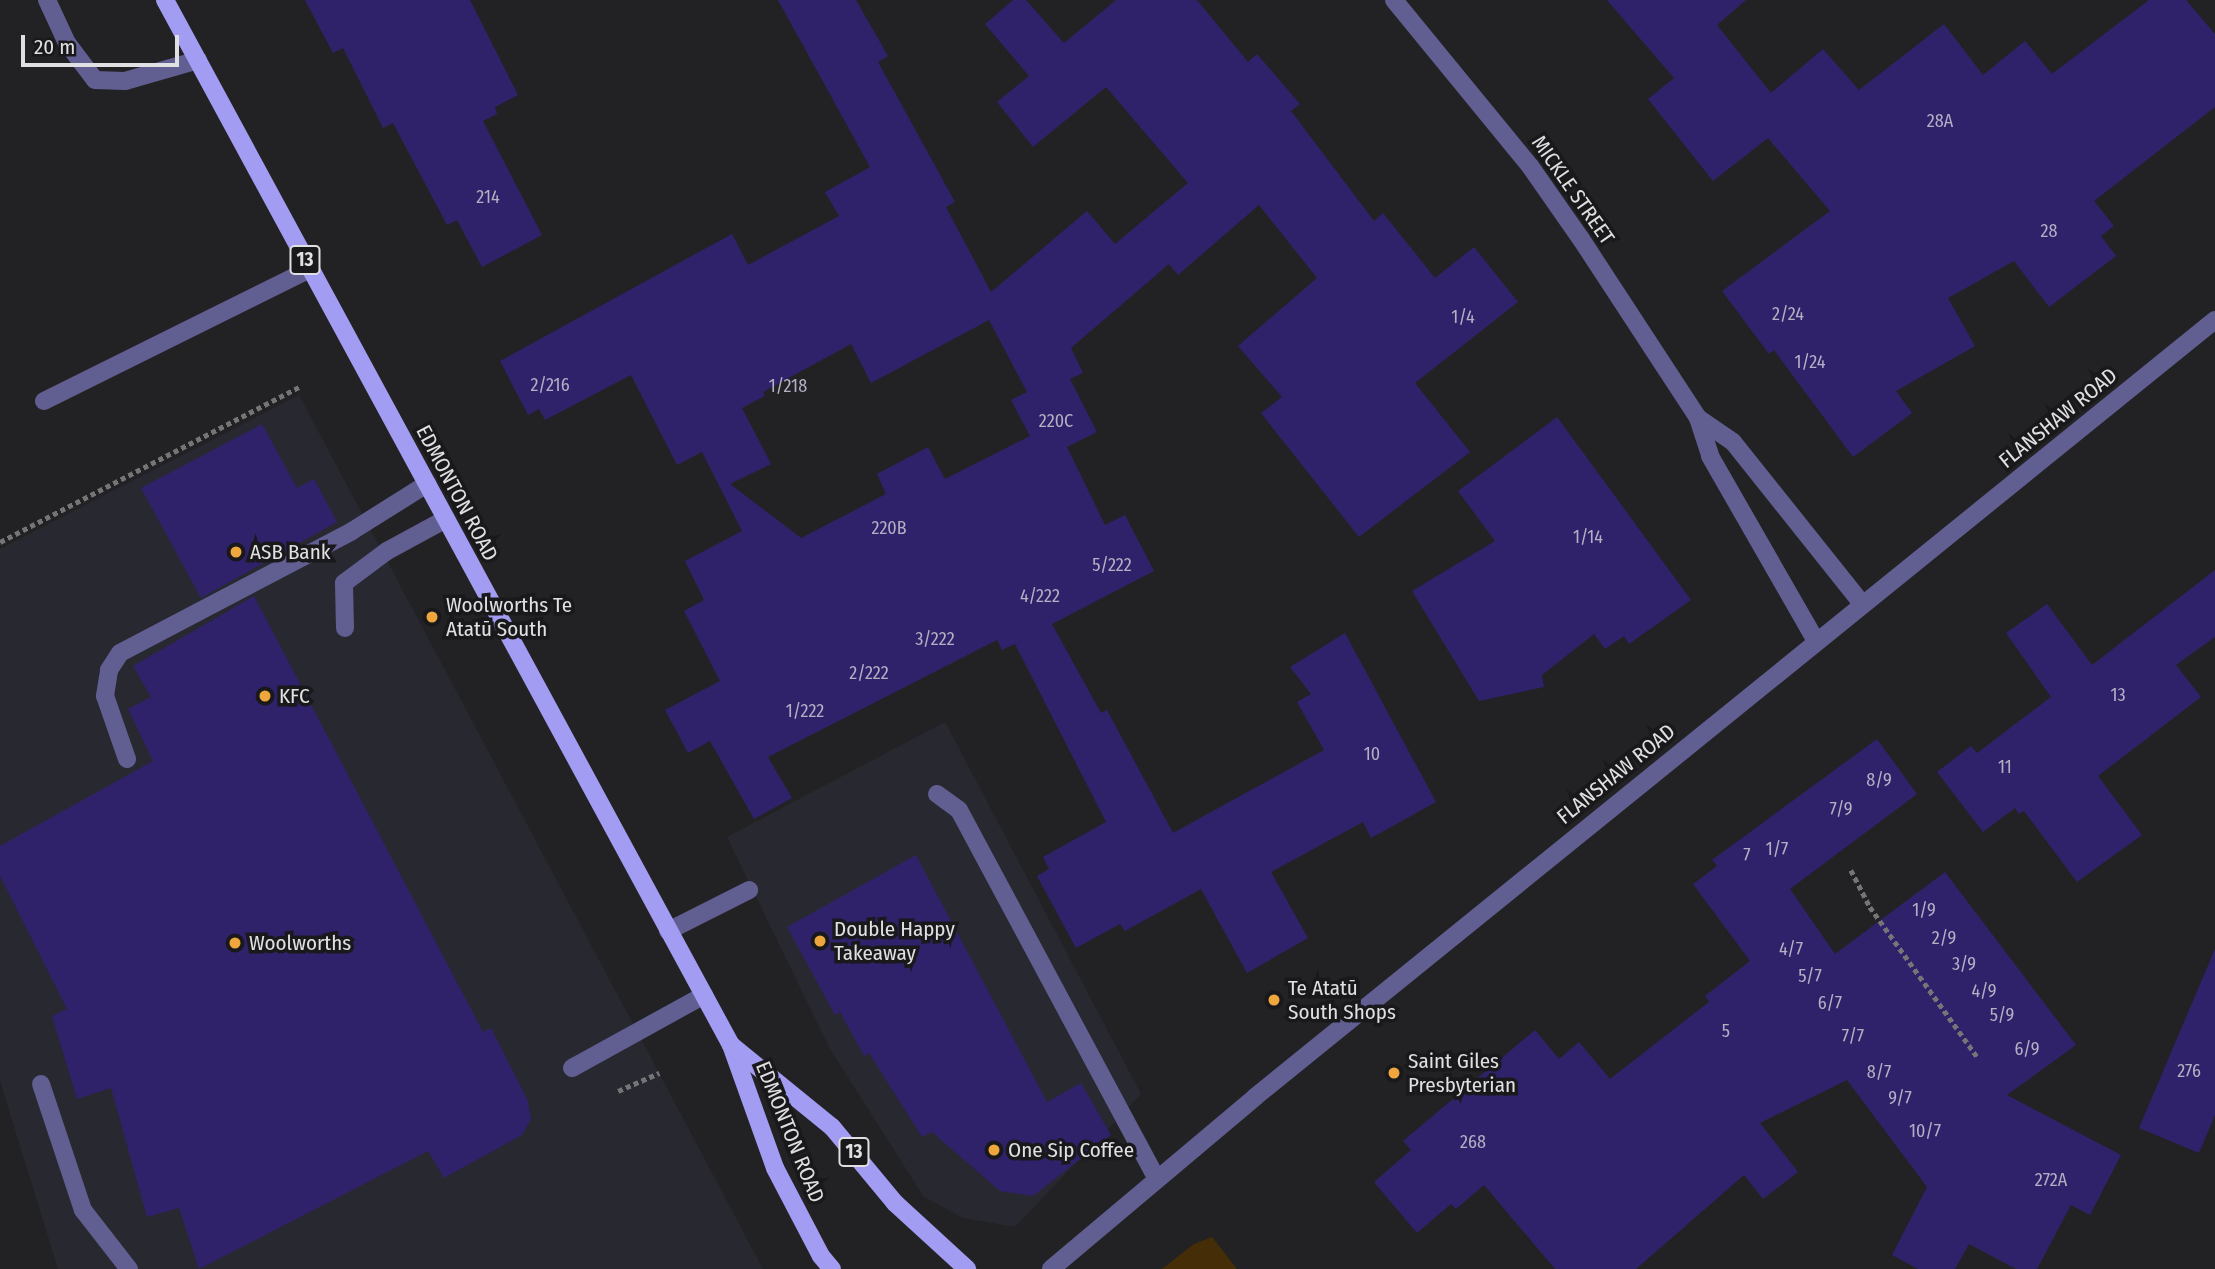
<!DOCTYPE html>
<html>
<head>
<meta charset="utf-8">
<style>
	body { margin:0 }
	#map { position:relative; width:2215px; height:1269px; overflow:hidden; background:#222225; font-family:"Fira Sans Condensed",sans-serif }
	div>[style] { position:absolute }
	.built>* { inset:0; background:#282831 }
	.green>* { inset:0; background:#452d08 }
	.building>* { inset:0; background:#30226a }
	.path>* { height:4.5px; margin-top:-2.25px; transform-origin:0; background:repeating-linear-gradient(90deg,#757577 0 5px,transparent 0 8.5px) }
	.service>* { height:18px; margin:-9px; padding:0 9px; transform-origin:9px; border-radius:9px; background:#615e92 }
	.minor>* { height:18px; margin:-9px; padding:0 9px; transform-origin:9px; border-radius:9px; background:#615e92 }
	.tertiary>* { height:18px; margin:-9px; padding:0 9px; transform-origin:9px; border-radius:9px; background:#615e92 }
	.primary>* { height:18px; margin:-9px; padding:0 9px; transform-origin:9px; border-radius:9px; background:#a29cf2 }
	.dots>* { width:19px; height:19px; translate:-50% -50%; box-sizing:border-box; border:4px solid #19191c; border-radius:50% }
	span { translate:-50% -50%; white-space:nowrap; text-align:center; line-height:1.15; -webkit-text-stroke:7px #19191c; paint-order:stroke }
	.number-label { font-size:18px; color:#b4b0c4 }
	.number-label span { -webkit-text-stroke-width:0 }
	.shield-label span { padding:2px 5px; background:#19191c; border:2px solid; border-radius:5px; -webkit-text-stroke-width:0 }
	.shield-label { font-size:19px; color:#e0e0e2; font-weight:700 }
	.street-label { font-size:21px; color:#e0e0e2 }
	.poi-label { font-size:21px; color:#e0e0e2 }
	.left { translate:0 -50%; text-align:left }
	.scale { position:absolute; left:21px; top:35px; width:158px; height:32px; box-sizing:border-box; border:4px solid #e0e0e2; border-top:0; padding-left:9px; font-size:21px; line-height:24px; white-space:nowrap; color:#e0e0e2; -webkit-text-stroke:5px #19191c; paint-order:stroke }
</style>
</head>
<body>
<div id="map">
	<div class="built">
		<div style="clip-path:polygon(299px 395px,763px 1269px,58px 1269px,0 1081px,0 549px)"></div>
		<div style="clip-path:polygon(945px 722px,1141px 1094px,1015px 1227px,963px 1218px,924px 1197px,830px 1049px,727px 837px)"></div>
	</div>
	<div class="green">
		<div style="clip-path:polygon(1212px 1237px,1237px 1269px,1162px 1269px,1194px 1244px)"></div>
	</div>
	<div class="building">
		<div style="clip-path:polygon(305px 0,470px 0,518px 95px,495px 107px,497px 114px,483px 121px,542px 235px,482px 267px,457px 220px,447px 225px,393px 123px,383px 128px,343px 48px,333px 53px)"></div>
		<div style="clip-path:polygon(evenodd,778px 0,856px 0,888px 56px,878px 62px,955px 202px,946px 207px,991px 292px,1087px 211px,1115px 244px,1188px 183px,1106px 87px,1033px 147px,997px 102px,1029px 76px,985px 24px,1013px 0,1026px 0,1064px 43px,1116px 0,1197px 0,1248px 62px,1257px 54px,1300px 104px,1291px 111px,1374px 221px,1383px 213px,1435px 278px,1474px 247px,1518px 302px,1415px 383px,1470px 452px,1359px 537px,1261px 413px,1282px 397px,1238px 346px,1317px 278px,1259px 205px,1178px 275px,1169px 264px,1071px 348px,1083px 373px,1070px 379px,1097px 432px,1067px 447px,1105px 525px,1125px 515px,1154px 571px,1052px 624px,1101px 713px,1107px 710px,1173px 833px,1324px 750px,1297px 702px,1311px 694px,1290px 667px,1345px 633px,1436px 802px,1371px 838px,1363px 822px,1271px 872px,1308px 938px,1247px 973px,1201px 889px,1125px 931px,1120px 924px,1076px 948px,1037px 876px,1049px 869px,1043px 857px,1106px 822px,1015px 644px,1002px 650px,997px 640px,768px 757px,792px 798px,754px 819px,710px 741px,688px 753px,665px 710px,720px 681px,684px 611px,704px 600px,685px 561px,742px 531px,702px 452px,677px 465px,631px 375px,545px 420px,539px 409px,528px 415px,500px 361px,732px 234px,748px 265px,839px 216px,825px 192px,870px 167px,778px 0,989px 320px,1027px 392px,1011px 400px,1030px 436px,945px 479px,928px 447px,877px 474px,886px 494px,801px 538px,730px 484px,771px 464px,742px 408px,765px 396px,763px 392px,851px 344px,871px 383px,989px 320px)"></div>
		<div style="clip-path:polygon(1607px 0,1746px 0,1717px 25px,1771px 93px,1823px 49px,1859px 90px,1944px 24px,1983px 75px,2025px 41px,2052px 74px,2149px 0,2186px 0,2215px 34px,2215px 107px,2094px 201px,2114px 226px,2101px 236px,2116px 256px,2049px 307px,2014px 261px,1948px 298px,1975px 346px,1896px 391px,1912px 413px,1853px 457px,1774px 350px,1769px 354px,1722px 291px,1830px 211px,1768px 138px,1713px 181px,1648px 99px,1674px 78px)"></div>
		<div style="clip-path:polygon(1557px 417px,1691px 600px,1629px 644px,1624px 636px,1605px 649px,1594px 634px,1542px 675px,1544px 687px,1479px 701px,1412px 591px,1495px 541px,1458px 491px)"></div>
		<div style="clip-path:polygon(262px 424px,297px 488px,314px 479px,337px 522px,201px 598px,141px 488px)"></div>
		<div style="clip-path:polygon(2215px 570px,2215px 637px,2176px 665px,2201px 697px,2098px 776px,2142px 835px,2077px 882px,2024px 811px,2019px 814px,2015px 808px,1983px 832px,1937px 772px,1971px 746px,1977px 753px,2051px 697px,2006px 633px,2047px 604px,2092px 665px)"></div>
		<div style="clip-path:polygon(254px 596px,483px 1032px,491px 1028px,528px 1101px,531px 1119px,522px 1135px,444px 1178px,428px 1151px,199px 1269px,179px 1208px,147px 1217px,111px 1088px,77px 1099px,52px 1016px,67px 1009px,0 876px,0 846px,153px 761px,128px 709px,151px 697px,133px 666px)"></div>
		<div style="clip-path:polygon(1877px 739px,1917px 794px,1790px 889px,1835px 954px,1945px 872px,2076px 1045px,2007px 1095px,2121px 1155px,2090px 1215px,2071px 1205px,2037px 1269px,2016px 1269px,1969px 1244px,1955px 1269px,1918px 1269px,1892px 1255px,1927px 1187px,1847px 1080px,1760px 1123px,1798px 1172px,1763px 1199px,1744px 1175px,1636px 1269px,1555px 1269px,1484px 1185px,1456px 1209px,1451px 1204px,1417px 1233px,1374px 1182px,1411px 1150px,1403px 1141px,1535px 1030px,1559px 1059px,1579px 1042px,1610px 1079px,1709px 1002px,1705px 996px,1750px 961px,1693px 884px,1717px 866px,1712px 860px)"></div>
		<div style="clip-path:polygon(916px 855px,1047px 1102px,1081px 1083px,1111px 1135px,1033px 1196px,1000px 1191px,932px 1132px,922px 1137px,869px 1053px,864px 1056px,840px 1012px,835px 1015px,787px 927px)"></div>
		<div style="clip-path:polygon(2215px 949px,2215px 1115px,2199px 1153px,2139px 1128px)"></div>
	</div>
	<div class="path">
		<div style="left:0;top:542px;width:337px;rotate:-27.4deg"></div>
		<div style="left:1851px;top:870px;width:42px;rotate:62.8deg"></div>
		<div style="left:1870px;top:907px;width:186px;rotate:54.4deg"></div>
		<div style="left:618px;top:1091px;width:45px;rotate:-23.7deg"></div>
	</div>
	<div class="service">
		<div style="left:47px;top:0;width:47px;rotate:65.1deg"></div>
		<div style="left:67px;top:43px;width:46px;rotate:52.9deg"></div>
		<div style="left:95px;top:80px;width:30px;rotate:2deg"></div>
		<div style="left:125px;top:81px;width:76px;rotate:-16deg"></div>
		<div style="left:44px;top:401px;width:297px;rotate:-26.4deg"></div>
		<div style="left:345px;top:628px;width:45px;rotate:-91.3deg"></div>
		<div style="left:344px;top:583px;width:54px;rotate:-36.7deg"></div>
		<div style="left:387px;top:551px;width:67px;rotate:-28.5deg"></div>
		<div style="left:127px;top:759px;width:67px;rotate:-109.2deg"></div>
		<div style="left:105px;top:696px;width:26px;rotate:-81deg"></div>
		<div style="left:109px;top:670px;width:20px;rotate:-57deg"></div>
		<div style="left:120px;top:653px;width:262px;rotate:-27.7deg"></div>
		<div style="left:352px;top:531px;width:89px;rotate:-32.1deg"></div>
		<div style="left:937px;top:794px;width:27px;rotate:36deg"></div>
		<div style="left:959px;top:810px;width:419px;rotate:61.8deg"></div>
		<div style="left:668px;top:931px;width:91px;rotate:-26.8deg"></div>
		<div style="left:572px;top:1068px;width:151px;rotate:-28.9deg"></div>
		<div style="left:41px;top:1084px;width:133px;rotate:71.6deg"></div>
		<div style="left:83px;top:1210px;width:75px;rotate:52.1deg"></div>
	</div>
	<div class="minor">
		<div style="left:1394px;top:0;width:215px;rotate:50.7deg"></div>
		<div style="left:1530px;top:166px;width:89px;rotate:55.1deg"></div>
		<div style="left:1581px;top:239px;width:214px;rotate:56.8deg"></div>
		<div style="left:1698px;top:418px;width:40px;rotate:72deg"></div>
		<div style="left:1710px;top:456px;width:213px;rotate:60.2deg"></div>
		<div style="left:1698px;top:418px;width:42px;rotate:34.4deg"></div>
		<div style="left:1733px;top:442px;width:208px;rotate:51.4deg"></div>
	</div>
	<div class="tertiary">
		<div style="left:1051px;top:1269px;width:267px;rotate:-40.1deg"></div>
		<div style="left:1255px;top:1097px;width:1235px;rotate:-38.99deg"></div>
	</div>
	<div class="primary">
		<div style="left:165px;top:0;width:1188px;rotate:61.56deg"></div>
		<div style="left:731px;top:1045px;width:131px;rotate:70.3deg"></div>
		<div style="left:775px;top:1168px;width:99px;rotate:62.4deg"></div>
		<div style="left:821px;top:1256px;width:17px;rotate:50deg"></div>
		<div style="left:731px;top:1045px;width:130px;rotate:39.1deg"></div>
		<div style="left:832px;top:1127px;width:99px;rotate:50.3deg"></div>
		<div style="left:895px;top:1203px;width:98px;rotate:42.5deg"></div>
	</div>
	<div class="dots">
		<div style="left:236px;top:552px;background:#efa73d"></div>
		<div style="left:432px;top:617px;background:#efa73d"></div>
		<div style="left:265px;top:696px;background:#efa73d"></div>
		<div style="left:820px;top:941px;background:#efa73d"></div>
		<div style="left:235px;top:943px;background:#efa73d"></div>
		<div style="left:1274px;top:1000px;background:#efa73d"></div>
		<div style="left:1394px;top:1073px;background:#efa73d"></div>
		<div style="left:994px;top:1150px;background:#efa73d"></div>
	</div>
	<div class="number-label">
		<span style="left:1940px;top:121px">28A</span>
		<span style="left:488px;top:197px">214</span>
		<span style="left:2049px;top:231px">28</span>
		<span style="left:1788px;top:314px">2/24</span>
		<span style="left:1463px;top:317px">1/4</span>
		<span style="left:1810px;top:362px">1/24</span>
		<span style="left:550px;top:385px">2/216</span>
		<span style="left:788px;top:386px">1/218</span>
		<span style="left:1056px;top:421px">220C</span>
		<span style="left:889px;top:528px">220B</span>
		<span style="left:1588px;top:537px">1/14</span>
		<span style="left:1112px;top:565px">5/222</span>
		<span style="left:1040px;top:596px">4/222</span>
		<span style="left:935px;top:639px">3/222</span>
		<span style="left:869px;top:673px">2/222</span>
		<span style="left:2118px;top:695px">13</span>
		<span style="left:805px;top:711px">1/222</span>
		<span style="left:1372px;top:754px">10</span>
		<span style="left:2005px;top:767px">11</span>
		<span style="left:1879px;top:780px">8/9</span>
		<span style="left:1841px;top:809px">7/9</span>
		<span style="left:1777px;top:849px">1/7</span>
		<span style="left:1747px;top:855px">7</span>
		<span style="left:1924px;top:910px">1/9</span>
		<span style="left:1944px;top:938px">2/9</span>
		<span style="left:1791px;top:949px">4/7</span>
		<span style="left:1964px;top:964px">3/9</span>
		<span style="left:1810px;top:976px">5/7</span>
		<span style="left:1984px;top:991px">4/9</span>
		<span style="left:1830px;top:1003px">6/7</span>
		<span style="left:2002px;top:1015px">5/9</span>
		<span style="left:1726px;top:1031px">5</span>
		<span style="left:1853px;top:1036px">7/7</span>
		<span style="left:2027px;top:1049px">6/9</span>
		<span style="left:2189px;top:1071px">276</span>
		<span style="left:1879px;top:1072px">8/7</span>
		<span style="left:1900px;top:1098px">9/7</span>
		<span style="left:1925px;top:1131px">10/7</span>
		<span style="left:1473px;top:1142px">268</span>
		<span style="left:2051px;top:1180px">272A</span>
	</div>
	<div class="shield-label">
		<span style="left:305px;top:260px">13</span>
		<span style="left:854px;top:1152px">13</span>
	</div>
	<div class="street-label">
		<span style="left:1573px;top:190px;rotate:55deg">MICKLE STREET</span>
		<span style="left:2058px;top:418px;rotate:-39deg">FLANSHAW ROAD</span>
		<span style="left:457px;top:493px;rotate:62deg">EDMONTON ROAD</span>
		<span style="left:1616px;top:774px;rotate:-39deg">FLANSHAW ROAD</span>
		<span style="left:790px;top:1132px;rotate:68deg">EDMONTON ROAD</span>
	</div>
	<div class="poi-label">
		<span class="left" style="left:250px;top:552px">ASB Bank</span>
		<span class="left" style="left:446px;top:617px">Woolworths Te<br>Atatū South</span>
		<span class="left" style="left:279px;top:696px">KFC</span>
		<span class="left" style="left:834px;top:941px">Double Happy<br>Takeaway</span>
		<span class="left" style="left:249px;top:943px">Woolworths</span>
		<span class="left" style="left:1288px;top:1000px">Te Atatū<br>South Shops</span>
		<span class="left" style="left:1408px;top:1073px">Saint Giles<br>Presbyterian</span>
		<span class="left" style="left:1008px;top:1150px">One Sip Coffee</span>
	</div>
	<div class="scale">20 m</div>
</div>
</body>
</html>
